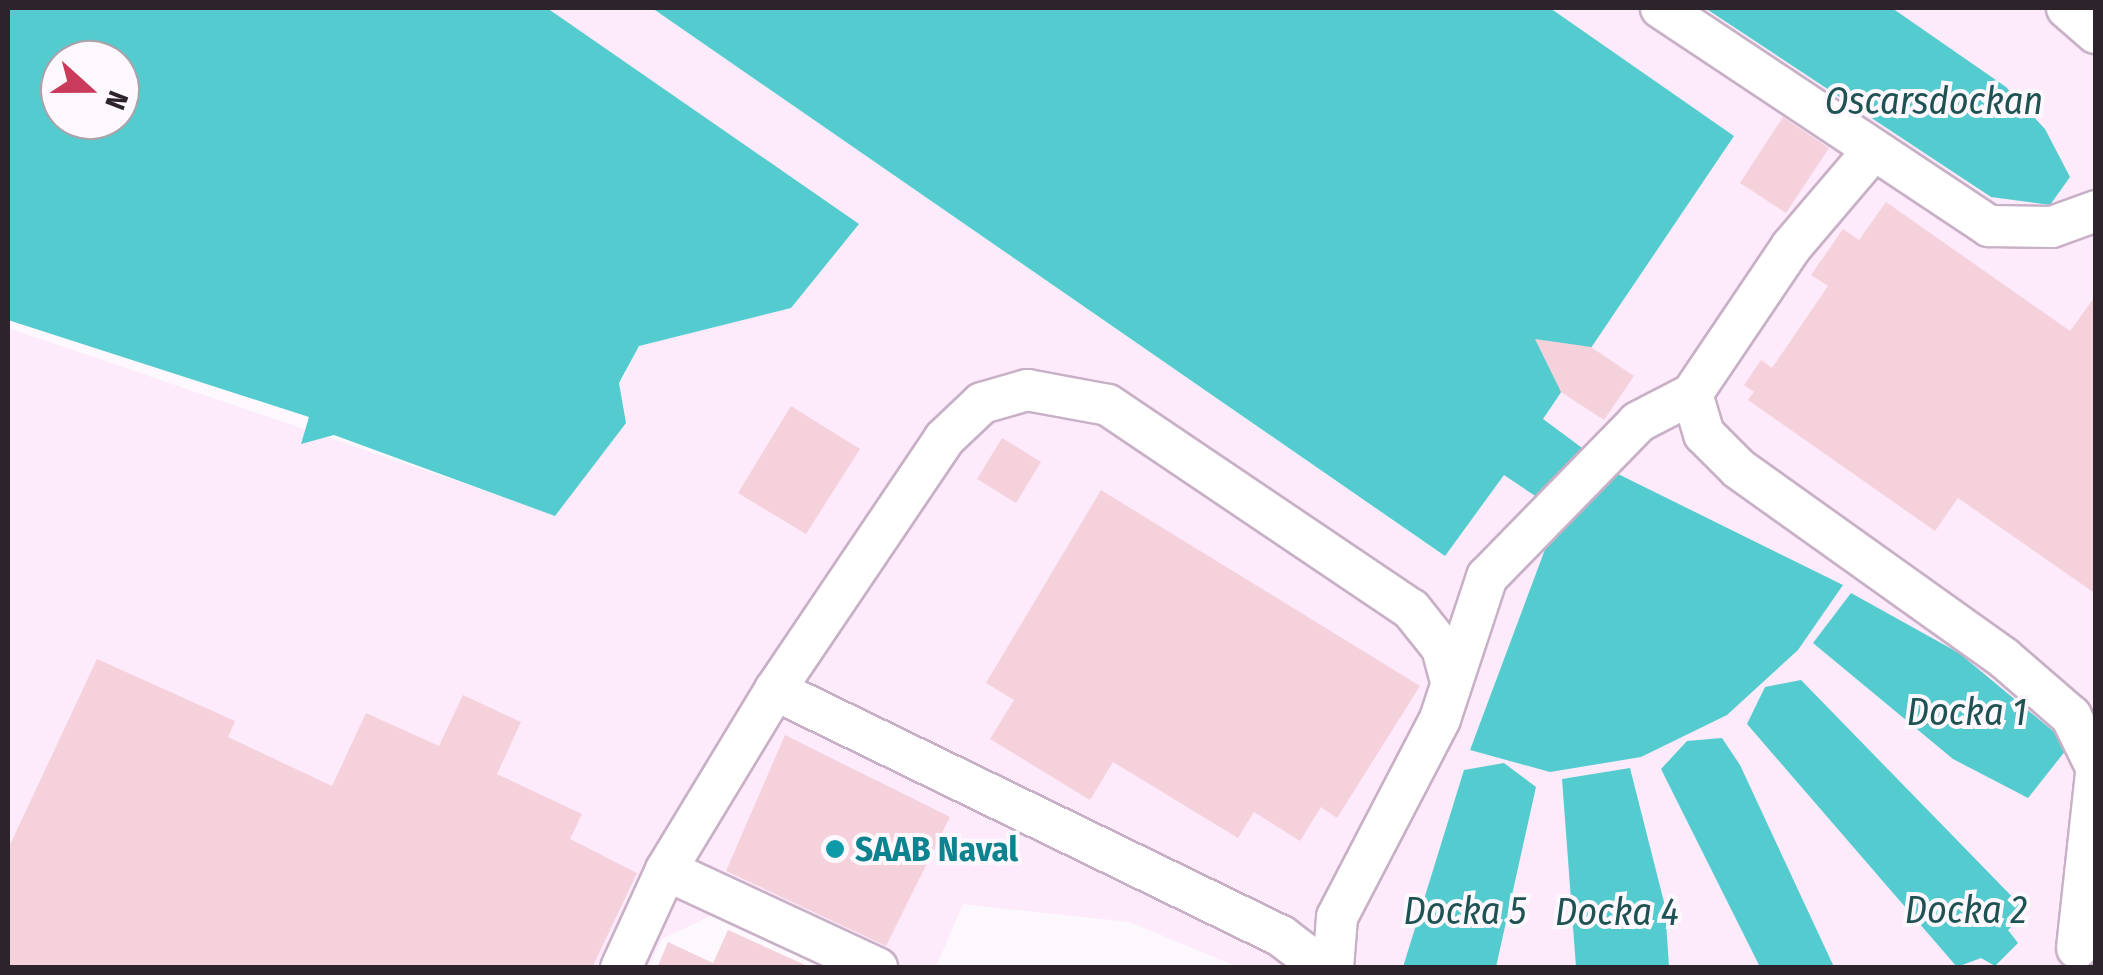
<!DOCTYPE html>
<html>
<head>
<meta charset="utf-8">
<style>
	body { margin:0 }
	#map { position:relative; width:2103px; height:975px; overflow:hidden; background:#fdf8fd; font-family:"Fira Sans Condensed",sans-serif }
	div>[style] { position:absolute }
	.built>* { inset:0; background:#fdeafb }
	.water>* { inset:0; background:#54cccf }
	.building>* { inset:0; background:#f5d2db }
	.roads { filter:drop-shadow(2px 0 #c8b0c6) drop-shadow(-2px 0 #c8b0c6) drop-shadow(0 2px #c8b0c6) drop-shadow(0 -2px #c8b0c6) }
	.minor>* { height:40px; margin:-20px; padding:0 20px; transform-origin:20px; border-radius:20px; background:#fff }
	.dots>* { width:28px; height:28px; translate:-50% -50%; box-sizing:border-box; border:5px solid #fdf8fd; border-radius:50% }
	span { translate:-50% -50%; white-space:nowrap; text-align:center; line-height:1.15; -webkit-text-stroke:8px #fdf8fd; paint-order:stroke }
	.culture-label { font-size:35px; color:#0d838f; font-weight:700 }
	.left { translate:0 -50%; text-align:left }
	.water-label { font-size:38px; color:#1e5253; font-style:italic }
	.frame { position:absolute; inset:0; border:10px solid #2c232b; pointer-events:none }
	.north { position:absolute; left:40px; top:40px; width:100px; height:100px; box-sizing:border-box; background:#fdf8fd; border:2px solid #a9a3a9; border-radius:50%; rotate:111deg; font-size:28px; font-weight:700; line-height:40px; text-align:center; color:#2c232b }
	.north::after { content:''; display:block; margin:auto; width:35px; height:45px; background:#ca3b5b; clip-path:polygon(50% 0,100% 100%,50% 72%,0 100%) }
</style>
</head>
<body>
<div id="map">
	<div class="built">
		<div style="clip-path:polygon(547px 8px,652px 8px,1444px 556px,1504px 474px,1559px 513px,1470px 750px,1616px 473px,1542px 419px,1734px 136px,1550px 8px,2095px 8px,2095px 967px,1238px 967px,1130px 922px,963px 904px,936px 967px,858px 967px,725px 909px,662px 939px,649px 967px,8px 968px,8px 328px,555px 515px,639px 346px,790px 308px)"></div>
	</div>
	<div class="water">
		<div style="clip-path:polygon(evenodd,8px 8px,547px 8px,859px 224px,791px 308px,639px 346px,619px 383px,626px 423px,555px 516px,334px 435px,301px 444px,309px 417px,8px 320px,8px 8px,120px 60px,120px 120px,60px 120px,60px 60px,120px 60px)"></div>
		<div style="clip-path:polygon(652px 8px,1550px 8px,1734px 136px,1543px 419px,1616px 473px,1843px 585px,1798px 650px,1727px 715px,1641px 757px,1550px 772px,1470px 750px,1559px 512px,1504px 475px,1445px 556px)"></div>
		<div style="clip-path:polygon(1705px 8px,1892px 8px,2006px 87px,2045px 129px,2070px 177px,2050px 205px,1991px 197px)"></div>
		<div style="clip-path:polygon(1851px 593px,1959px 653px,2070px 745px,2028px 798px,1953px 759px,1813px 643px)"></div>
		<div style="clip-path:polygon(1801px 680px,2027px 912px,2008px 930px,2018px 943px,1995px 966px,1981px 958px,1957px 967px,1747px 724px,1765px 687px)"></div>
		<div style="clip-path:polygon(1722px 738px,1740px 765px,1834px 967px,1760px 967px,1661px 769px,1687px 741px)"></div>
		<div style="clip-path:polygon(1504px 763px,1536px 787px,1496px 967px,1403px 967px,1464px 770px)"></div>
		<div style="clip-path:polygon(1630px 768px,1665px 906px,1669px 967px,1576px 967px,1562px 779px)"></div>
	</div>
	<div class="building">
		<div style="clip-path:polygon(1783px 117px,1829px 148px,1786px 213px,1740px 183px)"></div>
		<div style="clip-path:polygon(1886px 202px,2070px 331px,2096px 295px,2096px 594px,1958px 498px,1935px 531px,1748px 400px,1754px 392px,1744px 385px,1761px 360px,1772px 368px,1828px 286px,1811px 275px,1843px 229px,1859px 240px)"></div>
		<div style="clip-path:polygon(1535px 339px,1591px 347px,1634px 376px,1604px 420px,1561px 392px)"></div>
		<div style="clip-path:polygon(791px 406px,860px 449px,806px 534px,738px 493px)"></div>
		<div style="clip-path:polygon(1002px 438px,1041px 462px,1016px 503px,977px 479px)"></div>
		<div style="clip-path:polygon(1101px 490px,1420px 686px,1337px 818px,1321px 807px,1300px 841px,1254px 812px,1238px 838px,1113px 762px,1090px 800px,990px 739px,1014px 700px,986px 683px)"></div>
		<div style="clip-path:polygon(97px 659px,235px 721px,228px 737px,332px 786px,366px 713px,439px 746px,463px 695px,521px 722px,497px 774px,582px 814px,570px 839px,637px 873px,592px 968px,8px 968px,8px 849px)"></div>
		<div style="clip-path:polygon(785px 735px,950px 817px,886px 946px,726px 871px)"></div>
		<div style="clip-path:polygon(728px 930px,812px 968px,657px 968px,668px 942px,713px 963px)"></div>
	</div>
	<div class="roads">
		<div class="minor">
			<div style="left:1661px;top:8px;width:394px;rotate:33.6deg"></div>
			<div style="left:1989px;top:226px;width:63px;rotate:0.9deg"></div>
			<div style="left:2052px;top:227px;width:47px;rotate:-20deg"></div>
			<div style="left:2067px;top:8px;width:38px;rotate:41deg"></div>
			<div style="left:1692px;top:394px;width:42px;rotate:73.3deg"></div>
			<div style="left:1704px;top:434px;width:49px;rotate:45deg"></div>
			<div style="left:1739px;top:469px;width:325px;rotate:35.5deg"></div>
			<div style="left:2004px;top:658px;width:89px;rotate:40.9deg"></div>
			<div style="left:2071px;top:716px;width:57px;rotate:63.9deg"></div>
			<div style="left:775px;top:690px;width:563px;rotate:25.93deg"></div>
			<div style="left:1281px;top:936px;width:53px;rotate:37.3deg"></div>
			<div style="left:666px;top:870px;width:233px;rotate:24.9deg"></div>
			<div style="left:2077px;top:948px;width:175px;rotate:-83.8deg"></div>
			<div style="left:621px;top:968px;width:108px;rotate:-65.3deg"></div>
			<div style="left:666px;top:870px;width:210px;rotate:-58.8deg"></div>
			<div style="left:775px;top:690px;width:303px;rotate:-56deg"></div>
			<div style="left:944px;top:439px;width:52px;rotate:-43.5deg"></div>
			<div style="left:982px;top:403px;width:47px;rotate:-16.1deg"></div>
			<div style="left:1027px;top:390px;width:82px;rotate:10.5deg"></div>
			<div style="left:1108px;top:405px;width:365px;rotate:34deg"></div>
			<div style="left:1411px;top:609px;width:50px;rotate:51.5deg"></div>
			<div style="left:1442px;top:648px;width:35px;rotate:75deg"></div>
			<div style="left:1333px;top:968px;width:51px;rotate:-85.5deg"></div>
			<div style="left:1337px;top:917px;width:223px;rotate:-62.5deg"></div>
			<div style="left:1440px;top:719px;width:150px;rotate:-71.7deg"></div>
			<div style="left:1487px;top:577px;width:216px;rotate:-45.7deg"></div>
			<div style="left:1638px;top:422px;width:61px;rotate:-27.4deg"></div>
			<div style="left:1692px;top:394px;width:177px;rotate:-56deg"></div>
			<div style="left:1791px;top:247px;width:123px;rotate:-49.6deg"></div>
		</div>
	</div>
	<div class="dots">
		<div style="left:835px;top:849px;background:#0f9aa8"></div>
	</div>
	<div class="culture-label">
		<span class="left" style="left:855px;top:849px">SAAB Naval</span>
	</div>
	<div class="water-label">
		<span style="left:1934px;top:102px">Oscarsdockan</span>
		<span style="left:1967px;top:713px">Docka 1</span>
		<span style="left:1966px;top:911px">Docka 2</span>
		<span style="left:1465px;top:912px">Docka 5</span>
		<span style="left:1617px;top:913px">Docka 4</span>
	</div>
	<div class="frame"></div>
	<div class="north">N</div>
</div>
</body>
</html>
